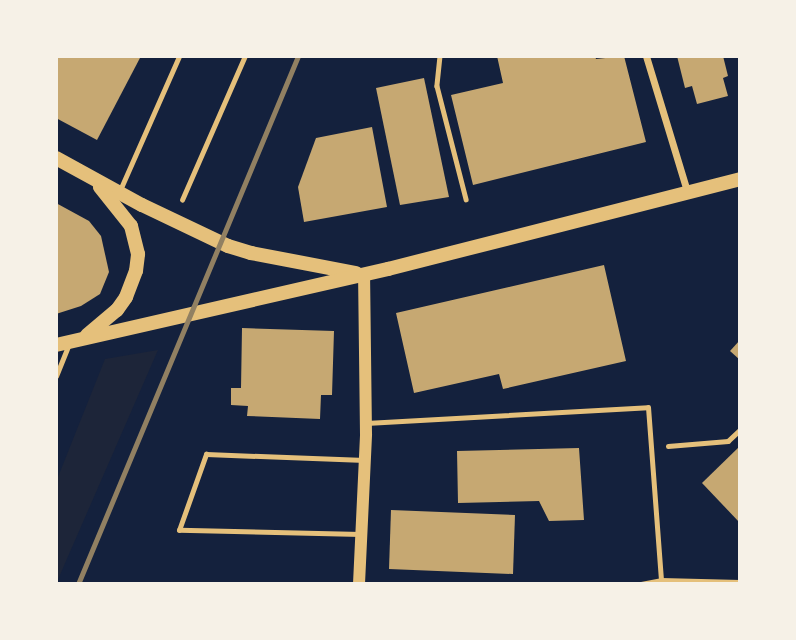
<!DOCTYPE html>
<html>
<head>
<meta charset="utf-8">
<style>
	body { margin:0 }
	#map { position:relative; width:796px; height:640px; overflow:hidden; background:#14213d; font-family:Cabin,sans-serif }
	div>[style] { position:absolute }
	.green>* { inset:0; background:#1d2539 }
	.building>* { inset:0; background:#c6a872 }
	.path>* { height:4.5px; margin:-2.25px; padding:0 2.25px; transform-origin:2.25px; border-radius:2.25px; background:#e5c07b }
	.service>* { height:5px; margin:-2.5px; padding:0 2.5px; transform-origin:2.5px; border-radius:2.5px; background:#e5c07b }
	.minor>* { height:7px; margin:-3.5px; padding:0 3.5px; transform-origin:3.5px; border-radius:3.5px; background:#e5c07b }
	.tertiary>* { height:12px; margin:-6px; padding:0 6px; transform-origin:6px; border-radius:6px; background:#e5c07b }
	.secondary>* { height:14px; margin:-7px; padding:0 7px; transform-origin:7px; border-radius:7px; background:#e5c07b }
	.rail>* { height:5px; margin:-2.5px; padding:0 2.5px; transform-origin:2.5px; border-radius:2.5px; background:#918062 }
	span { translate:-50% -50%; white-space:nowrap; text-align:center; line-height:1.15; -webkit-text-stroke:6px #f6f1e7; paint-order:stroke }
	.frame { position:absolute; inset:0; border:58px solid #f6f1e7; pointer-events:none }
</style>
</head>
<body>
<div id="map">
	<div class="green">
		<div style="clip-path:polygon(158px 350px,56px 584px,56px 482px,105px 359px)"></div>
	</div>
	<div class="building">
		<div style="clip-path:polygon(56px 56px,141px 56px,97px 140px,56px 118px)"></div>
		<div style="clip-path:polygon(497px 56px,595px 56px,596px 59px,624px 56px,646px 142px,473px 185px,451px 95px,503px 83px)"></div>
		<div style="clip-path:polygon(677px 56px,723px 56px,728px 76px,723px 78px,728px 96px,697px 104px,692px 86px,685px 88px)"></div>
		<div style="clip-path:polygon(424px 78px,449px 197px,400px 205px,376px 88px)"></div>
		<div style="clip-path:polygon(372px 127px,387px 207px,304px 222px,298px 187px,316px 138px)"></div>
		<div style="clip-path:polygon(56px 203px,89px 221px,101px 236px,109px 272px,100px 294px,81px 306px,56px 314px)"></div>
		<div style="clip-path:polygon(604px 265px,626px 361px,503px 389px,499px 374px,414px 393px,396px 313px)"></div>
		<div style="clip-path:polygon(242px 328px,334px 331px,332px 395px,321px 395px,320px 419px,247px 416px,248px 406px,231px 405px,231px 388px,241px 388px)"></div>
		<div style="clip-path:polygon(740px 340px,740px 360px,730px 351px)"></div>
		<div style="clip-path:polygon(740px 446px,740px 523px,702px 483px)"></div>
		<div style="clip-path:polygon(579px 448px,584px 520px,549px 521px,539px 501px,458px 503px,457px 451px)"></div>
		<div style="clip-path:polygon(391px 510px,515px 515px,513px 574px,389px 569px)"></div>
	</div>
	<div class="path">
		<div style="left:440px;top:56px;width:30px;rotate:96deg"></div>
		<div style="left:437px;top:86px;width:117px;rotate:75.6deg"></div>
		<div style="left:182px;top:200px;width:157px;rotate:-66.4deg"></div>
		<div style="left:668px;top:446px;width:60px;rotate:-4.8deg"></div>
		<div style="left:728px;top:441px;width:16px;rotate:-43deg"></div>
	</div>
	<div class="service">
		<div style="left:120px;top:190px;width:146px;rotate:-66.2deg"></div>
		<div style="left:56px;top:376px;width:35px;rotate:-68deg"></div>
		<div style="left:366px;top:423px;width:282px;rotate:-3.2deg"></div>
		<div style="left:648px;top:407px;width:173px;rotate:85.7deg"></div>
		<div style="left:361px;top:534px;width:182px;rotate:-178.7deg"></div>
		<div style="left:179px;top:530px;width:81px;rotate:-70.4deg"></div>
		<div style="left:206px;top:454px;width:159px;rotate:2.2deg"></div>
		<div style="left:641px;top:584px;width:20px;rotate:-11deg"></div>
		<div style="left:661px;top:580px;width:79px;rotate:1.5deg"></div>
	</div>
	<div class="minor">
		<div style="left:646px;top:56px;width:141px;rotate:73.1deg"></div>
	</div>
	<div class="tertiary">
		<div style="left:359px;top:584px;width:150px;rotate:-87.3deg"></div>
		<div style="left:366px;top:434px;width:159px;rotate:-90.7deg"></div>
	</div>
	<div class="secondary">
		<div style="left:56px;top:158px;width:98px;rotate:28.7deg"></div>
		<div style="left:142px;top:205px;width:95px;rotate:25.5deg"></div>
		<div style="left:228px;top:246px;width:24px;rotate:17deg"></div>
		<div style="left:251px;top:253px;width:107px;rotate:10.8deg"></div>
		<div style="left:87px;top:335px;width:39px;rotate:-40deg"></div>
		<div style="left:117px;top:310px;width:16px;rotate:-55deg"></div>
		<div style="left:126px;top:297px;width:28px;rotate:-69deg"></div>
		<div style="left:136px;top:271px;width:17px;rotate:-83deg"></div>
		<div style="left:138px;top:254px;width:29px;rotate:-104deg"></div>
		<div style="left:131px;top:226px;width:50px;rotate:-128.5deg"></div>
		<div style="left:56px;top:345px;width:341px;rotate:-12.9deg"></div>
		<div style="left:388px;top:269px;width:363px;rotate:-14.3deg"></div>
	</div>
	<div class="rail">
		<div style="left:78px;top:584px;width:572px;rotate:-67.38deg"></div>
	</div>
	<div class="frame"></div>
</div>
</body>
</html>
